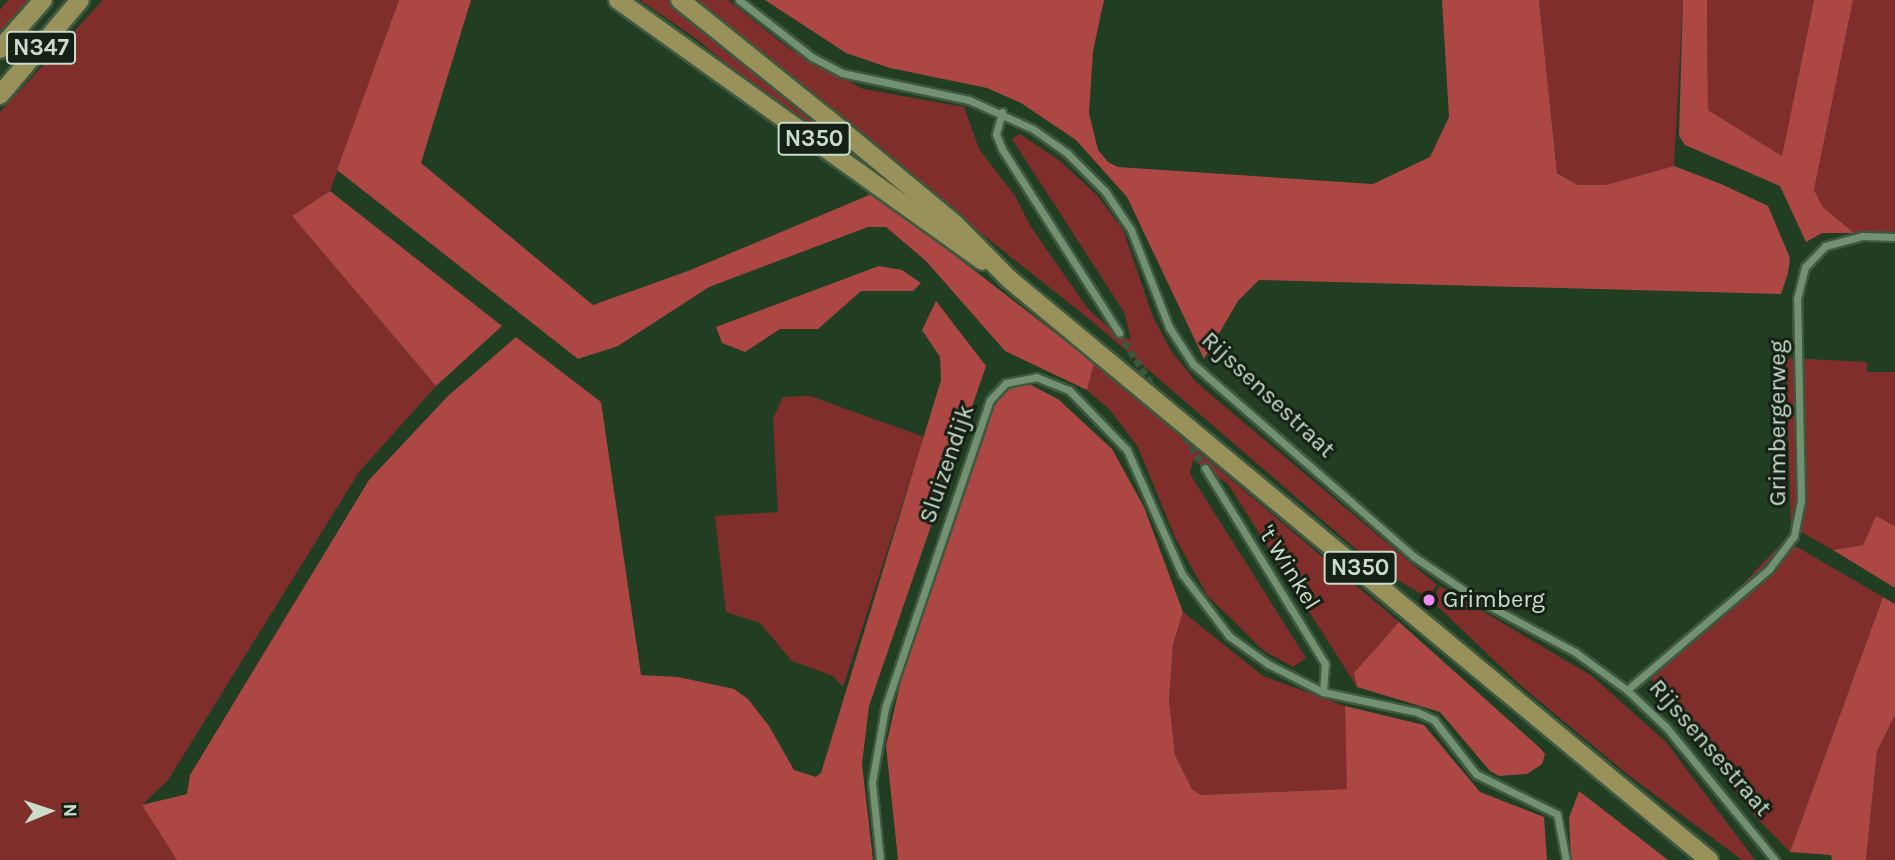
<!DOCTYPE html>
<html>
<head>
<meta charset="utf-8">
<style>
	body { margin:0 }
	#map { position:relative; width:1895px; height:860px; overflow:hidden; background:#213e23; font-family:Karla,sans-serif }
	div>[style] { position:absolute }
	.green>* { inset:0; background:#7f2e2b }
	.forest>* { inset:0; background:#ac4743 }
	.street-tunnel>* { height:7px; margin-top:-3.5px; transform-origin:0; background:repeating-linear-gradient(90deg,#3a563c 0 7px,transparent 0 10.5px) }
	.roads { filter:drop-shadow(2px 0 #3f5840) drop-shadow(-2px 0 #3f5840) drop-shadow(0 2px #3f5840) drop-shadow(0 -2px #3f5840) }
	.street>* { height:7px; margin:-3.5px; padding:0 3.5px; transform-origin:3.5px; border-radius:3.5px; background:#719171 }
	.primary>* { height:18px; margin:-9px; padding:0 9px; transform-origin:9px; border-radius:9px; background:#98915a }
	.dots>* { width:19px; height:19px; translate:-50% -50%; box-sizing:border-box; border:4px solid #152115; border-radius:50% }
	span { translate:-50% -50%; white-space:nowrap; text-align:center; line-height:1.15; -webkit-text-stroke:6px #152115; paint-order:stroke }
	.shield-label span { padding:2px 5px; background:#152115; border:2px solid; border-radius:5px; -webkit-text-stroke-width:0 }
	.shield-label { font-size:23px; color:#cbdccb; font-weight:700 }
	.street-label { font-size:24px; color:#cbdccb }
	.poi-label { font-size:24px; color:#cbdccb }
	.left { translate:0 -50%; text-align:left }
	.north { position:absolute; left:14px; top:776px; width:70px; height:70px; -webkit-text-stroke:5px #152115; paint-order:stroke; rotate:88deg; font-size:19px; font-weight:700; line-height:28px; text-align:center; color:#cbdccb }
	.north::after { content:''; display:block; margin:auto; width:24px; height:32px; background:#cbdccb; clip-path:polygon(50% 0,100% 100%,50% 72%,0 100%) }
</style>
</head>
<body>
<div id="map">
	<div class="green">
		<div style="clip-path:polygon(8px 0,30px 0,0 32px,0 10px)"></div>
		<div style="clip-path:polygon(103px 0,399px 0,330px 191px,292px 216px,436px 386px,359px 472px,168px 780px,143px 804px,177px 860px,0 860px,0 112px)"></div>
		<div style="clip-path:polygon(640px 0,670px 0,698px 18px,976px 251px,801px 125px,698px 40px)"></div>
		<div style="clip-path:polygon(696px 0,728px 0,788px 48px,863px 89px,964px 107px,979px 149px,1015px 196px,1031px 227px,1088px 309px,1119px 337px,1131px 339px,1124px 312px,1012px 139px,1020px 134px,1060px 161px,1097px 195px,1123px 230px,1153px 317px,1171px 351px,1197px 383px,1437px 585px,1428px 598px,1379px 569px,1093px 322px,828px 112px)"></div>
		<div style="clip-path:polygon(1539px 0,1683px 0,1674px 166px,1607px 185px,1578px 185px,1557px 172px)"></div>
		<div style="clip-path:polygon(1707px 0,1814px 0,1782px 156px,1708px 110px)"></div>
		<div style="clip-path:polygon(1853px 0,1895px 0,1895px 234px,1854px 233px,1823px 207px,1814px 190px)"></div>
		<div style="clip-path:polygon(1786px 358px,1867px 362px,1867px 372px,1895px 372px,1895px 526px,1876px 516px,1863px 545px,1833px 550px,1791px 526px)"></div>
		<div style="clip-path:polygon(1094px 363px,1399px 622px,1354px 673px,1357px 687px,1228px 484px,1193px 460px,1190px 474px,1306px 658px,1293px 667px,1264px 651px,1207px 595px,1175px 537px,1138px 447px,1110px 410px,1087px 390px)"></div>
		<div style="clip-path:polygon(810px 396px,924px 437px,843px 687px,833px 676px,792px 661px,760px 623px,726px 612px,715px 516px,778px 512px,773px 418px,783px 397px)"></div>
		<div style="clip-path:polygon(1785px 540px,1883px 597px,1790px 852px,1754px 815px,1651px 679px)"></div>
		<div style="clip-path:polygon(1440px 586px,1592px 676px,1666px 742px,1755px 860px,1742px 860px,1627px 774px,1520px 685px,1431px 600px)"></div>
		<div style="clip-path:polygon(1183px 612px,1263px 676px,1345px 706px,1348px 789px,1201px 795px,1192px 789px,1175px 755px,1169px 699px,1173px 645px)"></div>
		<div style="clip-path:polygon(1895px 715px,1895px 860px,1866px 860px,1877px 751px)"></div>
	</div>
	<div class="forest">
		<div style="clip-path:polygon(399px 0,471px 0,421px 163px,593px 305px,688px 271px,874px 193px,1094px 363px,1087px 390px,1005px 351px,926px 261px,886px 227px,868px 227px,709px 287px,618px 346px,578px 359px,337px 170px)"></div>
		<div style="clip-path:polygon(765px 0,1104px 0,1093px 51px,1089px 113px,1098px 150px,1108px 162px,1118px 167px,1373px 184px,1430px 157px,1449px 117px,1442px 0,1539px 0,1557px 173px,1578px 185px,1606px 185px,1674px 166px,1721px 184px,1768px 206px,1790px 258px,1788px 273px,1781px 294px,1259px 280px,1238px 301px,1204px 359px,1127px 197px,1076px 140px,1021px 103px,987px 88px,890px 68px,846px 53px)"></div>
		<div style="clip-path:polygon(1683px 0,1707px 0,1708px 110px,1782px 156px,1814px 0,1853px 0,1814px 190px,1823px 207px,1854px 233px,1822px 233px,1806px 242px,1780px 186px,1685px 145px,1679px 136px)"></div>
		<div style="clip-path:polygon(330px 191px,502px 326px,436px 386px,292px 216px)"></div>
		<div style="clip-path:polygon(879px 266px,902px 270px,921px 283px,913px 291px,861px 291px,818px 329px,780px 329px,745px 352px,722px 343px,716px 327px)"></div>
		<div style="clip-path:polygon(936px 301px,986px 366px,869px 706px,862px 764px,873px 860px,177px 860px,142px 805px,187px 794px,190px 775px,369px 480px,448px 396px,516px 337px,601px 402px,641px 675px,678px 677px,734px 689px,748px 699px,769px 726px,794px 770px,816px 777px,821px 773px,941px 380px,940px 357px,922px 330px)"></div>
		<div style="clip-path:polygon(1025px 382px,1058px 399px,1112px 449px,1144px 507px,1183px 612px,1173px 645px,1169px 700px,1175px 755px,1192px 789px,1201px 795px,1347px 789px,1345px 706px,1424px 725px,1480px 792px,1544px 817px,1547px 860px,898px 860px,886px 746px,903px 671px,991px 408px,1007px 389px)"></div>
		<div style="clip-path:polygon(1876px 516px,1895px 526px,1895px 588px,1833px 550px,1863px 545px)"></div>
		<div style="clip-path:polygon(1883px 597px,1895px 604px,1895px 715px,1877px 751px,1866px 860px,1832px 860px,1831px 855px,1790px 852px)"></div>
		<div style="clip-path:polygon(1399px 622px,1540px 748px,1545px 754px,1542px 764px,1527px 774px,1499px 776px,1490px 771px,1440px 712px,1357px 687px,1354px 673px)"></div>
		<div style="clip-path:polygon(1579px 791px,1668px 860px,1571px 860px,1569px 818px)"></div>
	</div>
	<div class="street-tunnel">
		<div style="left:1119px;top:333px;width:73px;rotate:57.8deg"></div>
		<div style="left:1180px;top:428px;width:47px;rotate:58deg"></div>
	</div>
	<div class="roads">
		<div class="street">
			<div style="left:739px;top:0;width:93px;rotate:38deg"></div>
			<div style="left:812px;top:57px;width:34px;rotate:28deg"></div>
			<div style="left:842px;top:73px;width:130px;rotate:12deg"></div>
			<div style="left:969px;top:100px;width:70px;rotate:24.4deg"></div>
			<div style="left:1033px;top:129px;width:42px;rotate:35.2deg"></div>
			<div style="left:1067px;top:153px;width:54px;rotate:45deg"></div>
			<div style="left:1105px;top:191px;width:47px;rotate:56.3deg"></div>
			<div style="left:1131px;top:230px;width:104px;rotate:68.6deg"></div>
			<div style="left:1169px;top:327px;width:44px;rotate:57deg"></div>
			<div style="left:1193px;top:364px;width:292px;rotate:41.1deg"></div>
			<div style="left:1413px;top:556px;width:81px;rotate:33.9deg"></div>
			<div style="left:1480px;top:601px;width:108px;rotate:28.2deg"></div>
			<div style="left:1575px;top:652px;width:64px;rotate:36.2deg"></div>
			<div style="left:1627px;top:690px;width:54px;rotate:43.5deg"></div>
			<div style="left:1666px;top:727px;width:172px;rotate:50.7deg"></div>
			<div style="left:1002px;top:112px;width:23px;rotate:105deg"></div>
			<div style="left:996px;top:134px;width:16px;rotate:68deg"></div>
			<div style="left:1002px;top:149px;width:218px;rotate:57.5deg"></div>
			<div style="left:1205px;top:468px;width:230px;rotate:58.5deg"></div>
			<div style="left:1325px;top:664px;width:28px;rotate:94deg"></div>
			<div style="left:1627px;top:690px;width:187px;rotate:-40.4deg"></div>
			<div style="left:1769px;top:569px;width:41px;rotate:-52.9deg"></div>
			<div style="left:1794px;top:536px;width:37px;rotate:-79deg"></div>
			<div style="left:1801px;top:500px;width:201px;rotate:-91.1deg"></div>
			<div style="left:1797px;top:299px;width:33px;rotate:-76deg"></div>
			<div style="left:1805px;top:267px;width:29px;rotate:-46deg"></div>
			<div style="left:1825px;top:246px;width:39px;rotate:-15deg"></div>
			<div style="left:1863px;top:236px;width:32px;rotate:2deg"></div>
			<div style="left:880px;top:860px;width:78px;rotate:-95.9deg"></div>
			<div style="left:872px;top:782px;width:75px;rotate:-80deg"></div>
			<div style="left:885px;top:708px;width:325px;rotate:-71.2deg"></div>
			<div style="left:990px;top:400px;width:23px;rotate:-47deg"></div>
			<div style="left:1006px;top:383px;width:31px;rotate:-11deg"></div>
			<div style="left:1036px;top:377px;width:35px;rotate:22deg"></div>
			<div style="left:1069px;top:390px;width:83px;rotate:46deg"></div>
			<div style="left:1127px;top:450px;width:136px;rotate:66.1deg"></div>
			<div style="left:1182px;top:574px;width:78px;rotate:52.8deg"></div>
			<div style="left:1229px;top:636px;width:48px;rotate:35.7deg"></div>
			<div style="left:1268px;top:664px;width:62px;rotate:27deg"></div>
			<div style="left:1323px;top:692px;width:96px;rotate:12deg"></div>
			<div style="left:1417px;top:712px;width:19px;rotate:25deg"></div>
			<div style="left:1434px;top:720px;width:68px;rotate:52.1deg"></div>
			<div style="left:1476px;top:774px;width:90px;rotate:26.3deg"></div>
			<div style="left:1557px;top:814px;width:47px;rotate:78.9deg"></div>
		</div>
		<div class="primary">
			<div style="left:618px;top:0;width:448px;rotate:35.6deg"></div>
			<div style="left:680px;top:0;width:189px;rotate:38.8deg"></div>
			<div style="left:827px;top:118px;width:166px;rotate:39.6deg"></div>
			<div style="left:955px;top:224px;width:77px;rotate:45.5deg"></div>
			<div style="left:1009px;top:279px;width:910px;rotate:39.69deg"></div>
			<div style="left:0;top:49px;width:65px;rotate:-48.7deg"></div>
			<div style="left:0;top:95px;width:124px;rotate:-49.9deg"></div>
		</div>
	</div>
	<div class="dots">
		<div style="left:1429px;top:600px;background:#f08bf6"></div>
	</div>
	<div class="shield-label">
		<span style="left:41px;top:48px">N347</span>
		<span style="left:814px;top:139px">N350</span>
		<span style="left:1360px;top:568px">N350</span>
	</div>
	<div class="street-label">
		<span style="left:1268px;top:395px;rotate:43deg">Rijssensestraat</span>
		<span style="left:1778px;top:423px;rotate:-90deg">Grimbergerweg</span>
		<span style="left:947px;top:464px;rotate:-71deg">Sluizendijk</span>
		<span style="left:1289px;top:568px;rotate:58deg">'t Winkel</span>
		<span style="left:1710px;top:748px;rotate:49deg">Rijssensestraat</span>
	</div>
	<div class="poi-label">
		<span class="left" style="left:1443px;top:600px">Grimberg</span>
	</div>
	<div class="north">N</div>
</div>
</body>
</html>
